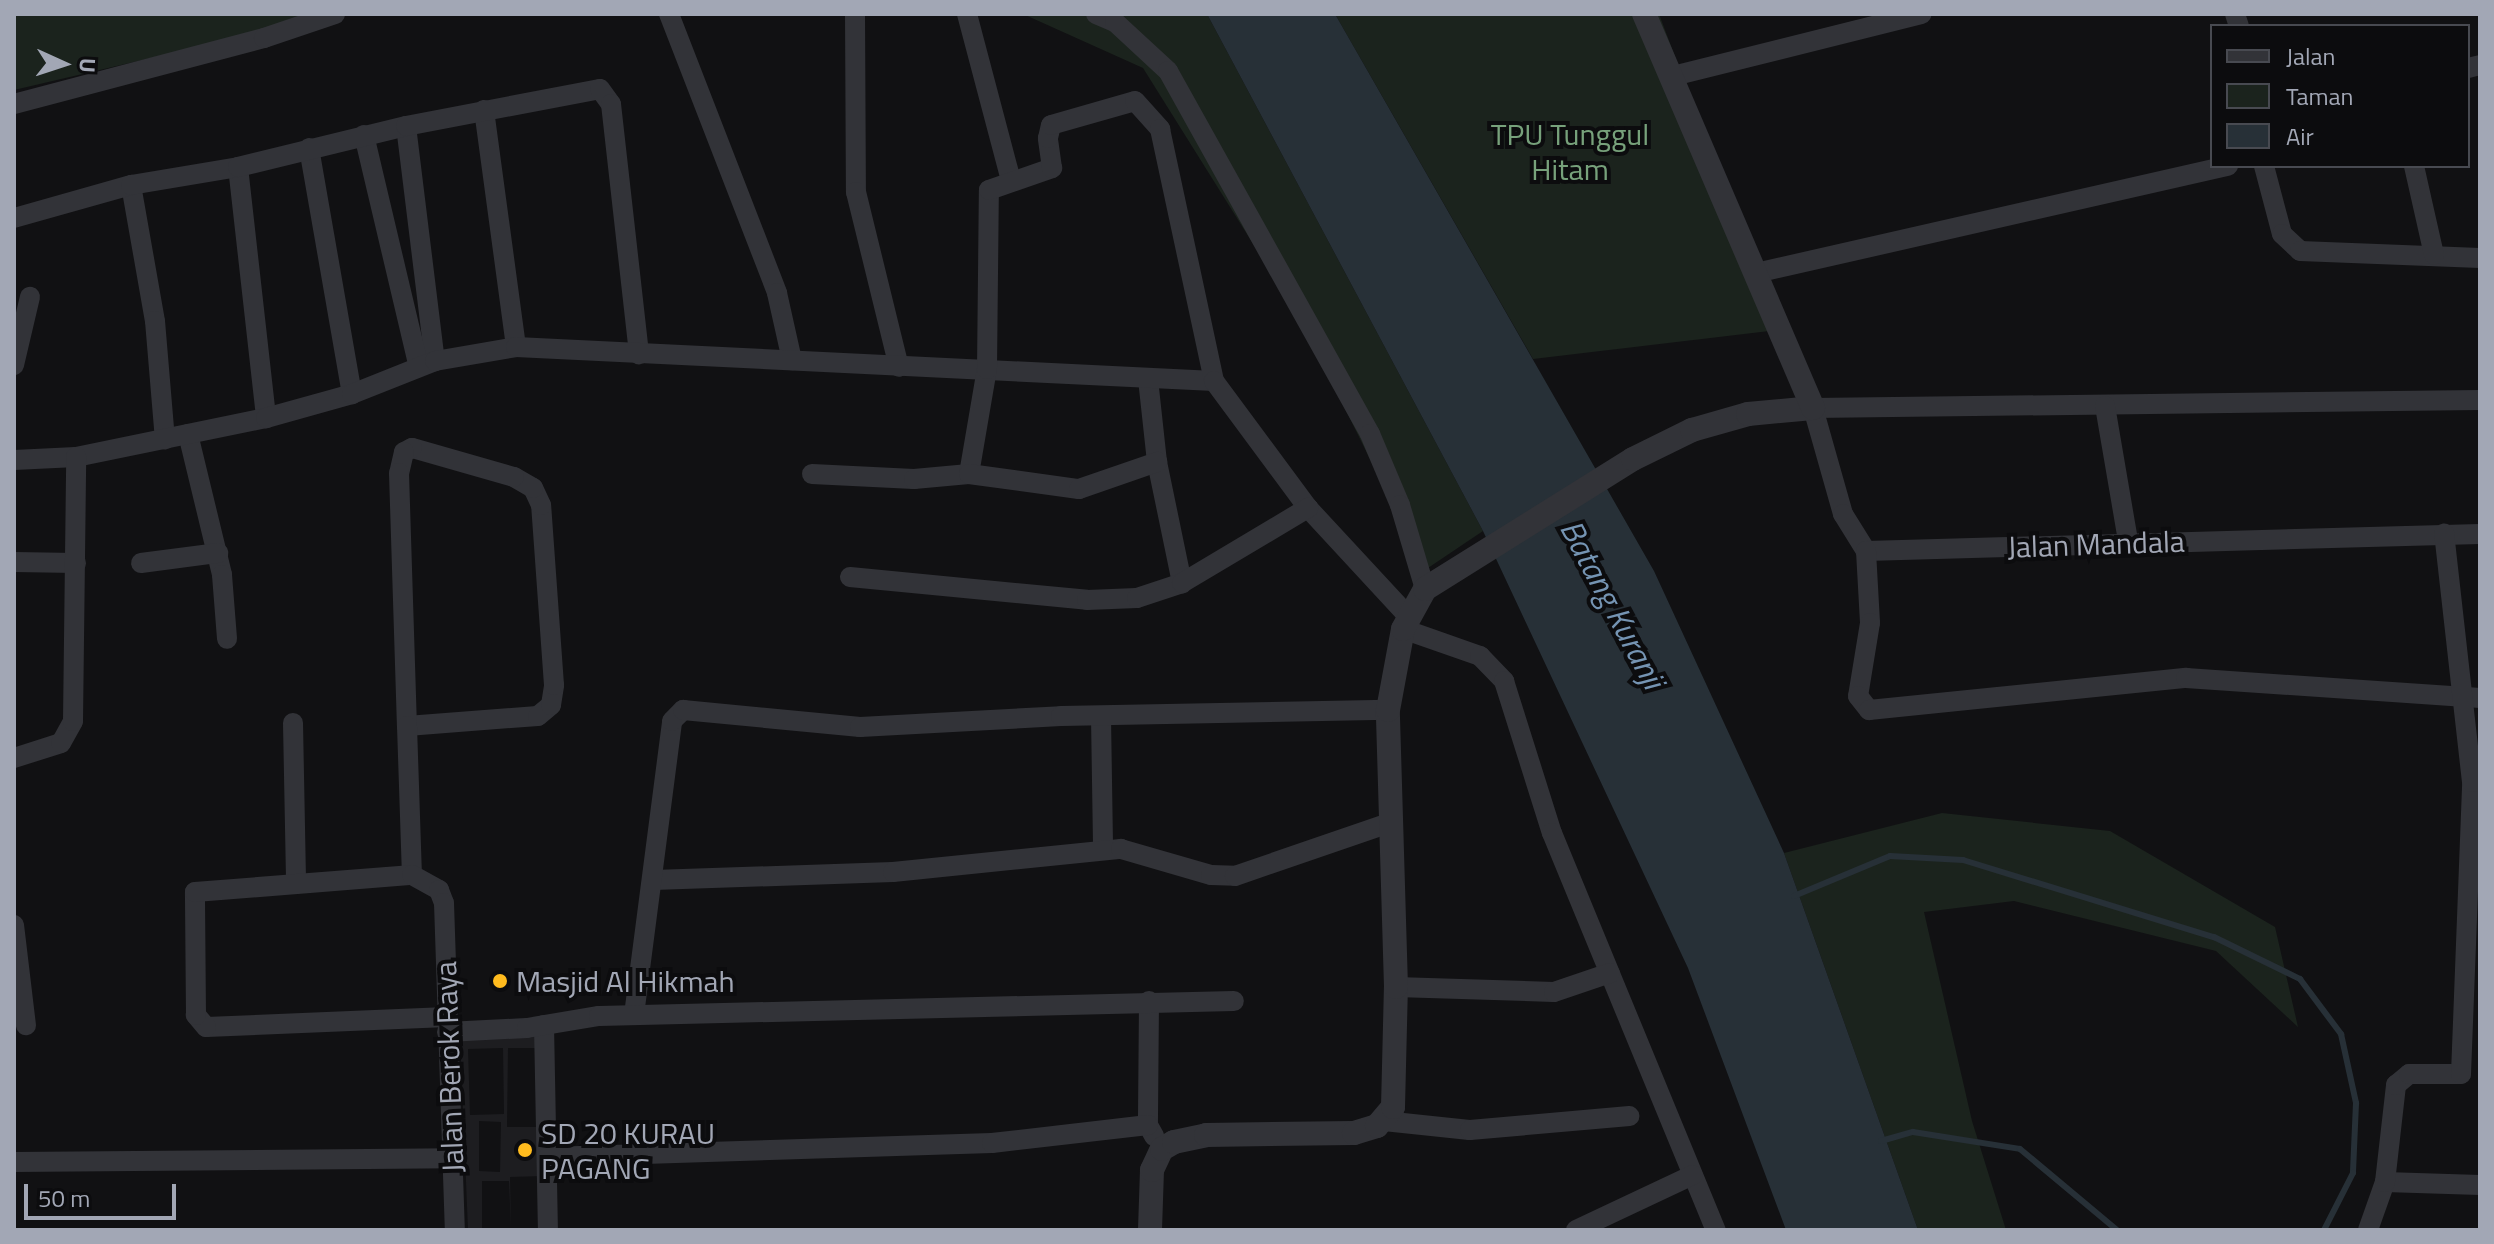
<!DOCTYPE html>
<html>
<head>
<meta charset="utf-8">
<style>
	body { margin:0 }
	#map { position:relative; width:2494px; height:1244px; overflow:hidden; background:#111113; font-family:"Titillium Web",sans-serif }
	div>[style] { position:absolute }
	.built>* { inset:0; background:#1d1d20 }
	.green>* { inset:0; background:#1b231d }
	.water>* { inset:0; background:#273037 }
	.stream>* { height:6px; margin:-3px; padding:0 3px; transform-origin:3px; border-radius:3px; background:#273037 }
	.minor>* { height:20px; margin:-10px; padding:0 10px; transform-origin:10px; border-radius:10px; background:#323338 }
	.tertiary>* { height:24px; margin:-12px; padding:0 12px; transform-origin:12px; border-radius:12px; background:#323338 }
	.dots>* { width:22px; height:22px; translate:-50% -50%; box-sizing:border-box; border:4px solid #0c0c0e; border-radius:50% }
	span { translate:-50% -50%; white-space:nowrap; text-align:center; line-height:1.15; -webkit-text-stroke:8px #0c0c0e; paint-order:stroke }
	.park-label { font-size:30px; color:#77a17b }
	.street-label { font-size:30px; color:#a2a7b5 }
	.poi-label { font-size:30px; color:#a2a7b5 }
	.left { translate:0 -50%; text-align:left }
	.water-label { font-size:32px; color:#7594b3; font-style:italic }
	.frame { position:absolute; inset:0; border:16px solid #a2a7b5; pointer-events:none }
	.legend { position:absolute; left:2210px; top:24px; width:260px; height:144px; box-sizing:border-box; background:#0c0c0e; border:2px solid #484a51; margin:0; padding:10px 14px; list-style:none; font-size:24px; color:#a2a7b5 }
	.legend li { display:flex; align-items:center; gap:16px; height:40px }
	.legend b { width:40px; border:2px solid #484a51 }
	.north { position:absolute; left:24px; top:24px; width:80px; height:80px; -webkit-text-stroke:6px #0c0c0e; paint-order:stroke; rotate:93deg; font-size:22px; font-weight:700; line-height:32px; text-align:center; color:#a2a7b5 }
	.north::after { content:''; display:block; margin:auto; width:28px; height:36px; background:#a2a7b5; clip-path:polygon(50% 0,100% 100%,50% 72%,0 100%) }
	.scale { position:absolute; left:24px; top:1184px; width:152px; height:36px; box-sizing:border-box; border:4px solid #a2a7b5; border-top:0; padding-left:10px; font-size:24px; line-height:28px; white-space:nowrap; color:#a2a7b5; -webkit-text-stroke:6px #0c0c0e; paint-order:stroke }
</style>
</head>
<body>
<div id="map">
	<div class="built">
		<div style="clip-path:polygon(evenodd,545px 1033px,543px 1176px,510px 1177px,511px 1230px,509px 1181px,482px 1181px,482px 1230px,468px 1230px,460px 1036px,545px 1033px,503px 1048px,504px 1114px,470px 1115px,468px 1049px,503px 1048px,545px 1033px,508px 1048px,542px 1048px,541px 1127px,507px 1127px,508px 1048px,545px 1033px,479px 1121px,501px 1122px,500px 1172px,479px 1171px,479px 1121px)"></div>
	</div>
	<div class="green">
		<div style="clip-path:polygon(14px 14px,340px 14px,14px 90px)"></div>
		<div style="clip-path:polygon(1023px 14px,1207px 14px,1483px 531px,1425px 570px,1302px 322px,1143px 68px)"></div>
		<div style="clip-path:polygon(1335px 14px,1659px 14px,1778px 330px,1533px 359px)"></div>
		<div style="clip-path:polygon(1942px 813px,2110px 831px,2275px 927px,2298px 1027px,2216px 951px,2014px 901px,1924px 912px,1972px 1121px,2006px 1230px,1918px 1230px,1784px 853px)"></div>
	</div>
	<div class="water">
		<div style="clip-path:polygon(1207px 14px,1335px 14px,1654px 571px,1784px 853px,1918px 1230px,1786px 1230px,1688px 968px,1483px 531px)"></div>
	</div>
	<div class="stream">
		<div style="left:1794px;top:896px;width:104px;rotate:-22.6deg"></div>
		<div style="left:1890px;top:856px;width:73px;rotate:3.1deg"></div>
		<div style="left:1963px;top:860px;width:263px;rotate:17.1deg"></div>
		<div style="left:2214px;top:937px;width:96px;rotate:26deg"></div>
		<div style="left:2300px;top:979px;width:69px;rotate:53.3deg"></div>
		<div style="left:2341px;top:1034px;width:71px;rotate:77.7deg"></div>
		<div style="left:2356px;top:1103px;width:70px;rotate:92.5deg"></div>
		<div style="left:2353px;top:1173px;width:64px;rotate:117deg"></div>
		<div style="left:1881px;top:1141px;width:33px;rotate:-16deg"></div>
		<div style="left:1913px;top:1132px;width:108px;rotate:9deg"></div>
		<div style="left:2020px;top:1149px;width:126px;rotate:39.9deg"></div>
	</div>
	<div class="minor">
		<div style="left:669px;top:14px;width:299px;rotate:68.8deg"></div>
		<div style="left:777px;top:293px;width:69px;rotate:77.4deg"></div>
		<div style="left:855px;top:14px;width:178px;rotate:89.7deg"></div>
		<div style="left:856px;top:192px;width:180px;rotate:76.2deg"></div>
		<div style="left:967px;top:14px;width:173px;rotate:75.2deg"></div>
		<div style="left:1096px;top:14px;width:21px;rotate:23deg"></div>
		<div style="left:1115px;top:22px;width:72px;rotate:42.8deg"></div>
		<div style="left:1168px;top:71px;width:415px;rotate:60.9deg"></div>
		<div style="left:1370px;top:434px;width:77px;rotate:67.1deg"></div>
		<div style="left:1400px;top:505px;width:88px;rotate:73.4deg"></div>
		<div style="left:2235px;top:14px;width:13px;rotate:72deg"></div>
		<div style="left:2468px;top:68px;width:12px;rotate:-14deg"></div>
		<div style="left:1673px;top:76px;width:256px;rotate:-14deg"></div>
		<div style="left:14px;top:104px;width:259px;rotate:-14.8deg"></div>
		<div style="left:264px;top:38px;width:75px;rotate:-18.7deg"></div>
		<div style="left:484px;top:110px;width:239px;rotate:82.3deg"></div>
		<div style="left:406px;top:126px;width:237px;rotate:83deg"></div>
		<div style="left:364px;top:135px;width:238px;rotate:76.7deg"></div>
		<div style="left:309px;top:148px;width:250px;rotate:80.1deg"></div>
		<div style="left:2264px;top:166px;width:70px;rotate:75.2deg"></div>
		<div style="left:2282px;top:234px;width:25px;rotate:43deg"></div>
		<div style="left:2300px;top:251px;width:180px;rotate:2.2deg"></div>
		<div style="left:2414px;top:166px;width:91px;rotate:77.3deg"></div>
		<div style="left:238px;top:167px;width:253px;rotate:83.6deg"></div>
		<div style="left:131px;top:185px;width:138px;rotate:80deg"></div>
		<div style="left:155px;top:321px;width:119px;rotate:85.2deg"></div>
		<div style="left:14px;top:218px;width:122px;rotate:-15.8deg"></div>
		<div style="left:131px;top:185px;width:109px;rotate:-9.5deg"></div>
		<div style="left:238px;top:167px;width:173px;rotate:-13.7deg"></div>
		<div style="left:406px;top:126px;width:197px;rotate:-10.8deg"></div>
		<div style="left:600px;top:89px;width:19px;rotate:54deg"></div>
		<div style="left:611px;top:104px;width:252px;rotate:83.6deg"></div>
		<div style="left:1756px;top:273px;width:484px;rotate:-12.8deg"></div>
		<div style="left:14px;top:365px;width:70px;rotate:-76.8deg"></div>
		<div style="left:1148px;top:379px;width:83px;rotate:83.8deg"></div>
		<div style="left:1157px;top:462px;width:124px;rotate:78.3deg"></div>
		<div style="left:2480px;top:400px;width:667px;rotate:179.31deg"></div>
		<div style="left:1813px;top:408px;width:110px;rotate:74.2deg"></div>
		<div style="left:1843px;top:514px;width:44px;rotate:58.1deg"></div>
		<div style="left:1866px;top:551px;width:614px;rotate:-1.59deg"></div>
		<div style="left:2105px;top:406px;width:142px;rotate:80.3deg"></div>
		<div style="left:188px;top:434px;width:145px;rotate:76.4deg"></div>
		<div style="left:222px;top:575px;width:64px;rotate:85.5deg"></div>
		<div style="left:14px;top:460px;width:62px;rotate:-2.8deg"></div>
		<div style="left:76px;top:457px;width:194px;rotate:-11.6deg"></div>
		<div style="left:266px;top:418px;width:89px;rotate:-15.6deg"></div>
		<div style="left:352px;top:394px;width:89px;rotate:-21.7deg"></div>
		<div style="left:435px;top:361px;width:82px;rotate:-9.8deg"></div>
		<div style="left:516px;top:347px;width:699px;rotate:2.79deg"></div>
		<div style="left:812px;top:474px;width:102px;rotate:2.8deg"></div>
		<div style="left:914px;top:479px;width:55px;rotate:-5.2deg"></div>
		<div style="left:969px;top:474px;width:107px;rotate:-80.3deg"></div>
		<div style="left:987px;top:369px;width:179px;rotate:-89.4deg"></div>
		<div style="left:989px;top:190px;width:67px;rotate:-19.2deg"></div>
		<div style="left:1052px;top:168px;width:30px;rotate:-98deg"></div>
		<div style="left:1048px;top:138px;width:13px;rotate:-77deg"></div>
		<div style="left:1051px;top:125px;width:87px;rotate:-15.9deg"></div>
		<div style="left:1135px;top:101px;width:38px;rotate:48deg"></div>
		<div style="left:1160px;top:129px;width:258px;rotate:77.9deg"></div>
		<div style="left:1214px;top:381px;width:158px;rotate:53.5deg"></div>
		<div style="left:1308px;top:508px;width:147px;rotate:47.2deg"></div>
		<div style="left:969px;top:474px;width:111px;rotate:7.8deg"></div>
		<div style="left:1079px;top:489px;width:83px;rotate:-19.1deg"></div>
		<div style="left:1866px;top:551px;width:72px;rotate:86.8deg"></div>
		<div style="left:1870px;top:623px;width:74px;rotate:99.3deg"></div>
		<div style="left:1858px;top:696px;width:18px;rotate:52deg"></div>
		<div style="left:1869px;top:710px;width:319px;rotate:-5.8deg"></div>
		<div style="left:2186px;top:678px;width:295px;rotate:3.9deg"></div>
		<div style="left:14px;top:562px;width:62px;rotate:0.9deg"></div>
		<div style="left:141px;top:563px;width:78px;rotate:-7.4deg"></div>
		<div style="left:850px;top:577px;width:238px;rotate:5.5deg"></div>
		<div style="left:1087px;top:600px;width:50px;rotate:-2.3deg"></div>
		<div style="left:1137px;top:598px;width:47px;rotate:-18.4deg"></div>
		<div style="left:1182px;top:583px;width:147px;rotate:-30.8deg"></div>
		<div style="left:1403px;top:629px;width:82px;rotate:19.3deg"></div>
		<div style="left:1480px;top:656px;width:35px;rotate:46deg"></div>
		<div style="left:1504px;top:681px;width:159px;rotate:72.5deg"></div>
		<div style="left:1552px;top:833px;width:430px;rotate:67.6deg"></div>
		<div style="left:1101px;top:717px;width:133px;rotate:89.1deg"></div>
		<div style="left:293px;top:723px;width:161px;rotate:88.9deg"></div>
		<div style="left:407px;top:726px;width:131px;rotate:-4.4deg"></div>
		<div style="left:538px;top:716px;width:17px;rotate:-40deg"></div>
		<div style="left:551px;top:705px;width:20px;rotate:-81deg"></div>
		<div style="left:554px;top:685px;width:180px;rotate:-94.1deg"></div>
		<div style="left:541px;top:505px;width:19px;rotate:-115deg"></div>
		<div style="left:533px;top:488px;width:22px;rotate:-150deg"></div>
		<div style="left:514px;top:477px;width:106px;rotate:-164.1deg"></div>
		<div style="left:412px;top:448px;width:9px;rotate:153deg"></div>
		<div style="left:404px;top:452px;width:22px;rotate:103deg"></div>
		<div style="left:399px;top:473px;width:253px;rotate:88.2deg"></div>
		<div style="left:407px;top:726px;width:149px;rotate:88.1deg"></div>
		<div style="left:14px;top:758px;width:49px;rotate:-17.7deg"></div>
		<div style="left:61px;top:743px;width:25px;rotate:-61deg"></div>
		<div style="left:73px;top:721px;width:264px;rotate:-89.3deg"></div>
		<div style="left:653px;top:880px;width:240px;rotate:-1.9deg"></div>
		<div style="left:893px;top:872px;width:229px;rotate:-5.8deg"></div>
		<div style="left:1121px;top:849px;width:94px;rotate:16.1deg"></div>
		<div style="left:1211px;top:875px;width:24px;rotate:2deg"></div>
		<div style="left:1235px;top:876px;width:163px;rotate:-19deg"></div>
		<div style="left:14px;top:925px;width:101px;rotate:83.2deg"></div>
		<div style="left:1396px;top:987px;width:158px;rotate:1.8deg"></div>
		<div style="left:1554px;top:992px;width:59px;rotate:-18.7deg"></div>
		<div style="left:1149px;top:1001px;width:124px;rotate:90.5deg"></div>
		<div style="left:1148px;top:1125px;width:13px;rotate:61deg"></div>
		<div style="left:634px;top:1015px;width:296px;rotate:-82.6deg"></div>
		<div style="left:672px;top:721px;width:16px;rotate:-45deg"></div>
		<div style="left:683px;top:710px;width:178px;rotate:5.5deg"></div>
		<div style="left:860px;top:727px;width:201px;rotate:-3.1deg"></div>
		<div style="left:1061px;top:716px;width:327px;rotate:-1.1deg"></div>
		<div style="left:447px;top:1017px;width:241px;rotate:177.6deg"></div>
		<div style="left:206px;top:1027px;width:16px;rotate:-130deg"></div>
		<div style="left:196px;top:1015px;width:123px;rotate:-90.5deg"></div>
		<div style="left:195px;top:892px;width:218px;rotate:-4.5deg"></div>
		<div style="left:412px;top:875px;width:31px;rotate:29deg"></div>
		<div style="left:439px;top:890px;width:14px;rotate:69deg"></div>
		<div style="left:444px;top:903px;width:327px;rotate:88.1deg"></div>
		<div style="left:544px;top:1025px;width:205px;rotate:88.9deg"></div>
		<div style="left:447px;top:1032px;width:80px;rotate:-2.9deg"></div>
		<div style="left:527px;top:1028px;width:73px;rotate:-9.5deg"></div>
		<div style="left:599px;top:1016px;width:635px;rotate:-1.35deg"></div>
		<div style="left:1384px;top:1121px;width:86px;rotate:6deg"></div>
		<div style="left:1470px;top:1130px;width:160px;rotate:-5deg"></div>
		<div style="left:548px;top:1157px;width:444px;rotate:-1.8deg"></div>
		<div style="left:992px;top:1143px;width:157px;rotate:-6.6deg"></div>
		<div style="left:14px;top:1162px;width:438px;rotate:-0.5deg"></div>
		<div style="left:2385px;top:1182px;width:95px;rotate:1.8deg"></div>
		<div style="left:1576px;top:1230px;width:129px;rotate:-25.2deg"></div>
		<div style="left:2368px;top:1230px;width:51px;rotate:-70.5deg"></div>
		<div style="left:2385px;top:1182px;width:98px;rotate:-83.5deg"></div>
		<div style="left:2396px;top:1085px;width:17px;rotate:-40deg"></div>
		<div style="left:2409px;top:1074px;width:52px"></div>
		<div style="left:2461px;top:1074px;width:292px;rotate:-87.8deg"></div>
		<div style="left:2472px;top:782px;width:250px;rotate:-96.4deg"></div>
	</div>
	<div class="tertiary">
		<div style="left:1150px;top:1230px;width:60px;rotate:-88.1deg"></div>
		<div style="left:1152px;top:1170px;width:23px;rotate:-65deg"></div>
		<div style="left:1162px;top:1149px;width:14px;rotate:-30deg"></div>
		<div style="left:1174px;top:1142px;width:33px;rotate:-12deg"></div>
		<div style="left:1206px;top:1135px;width:148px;rotate:-0.8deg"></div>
		<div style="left:1354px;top:1133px;width:24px;rotate:-17deg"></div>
		<div style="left:1377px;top:1126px;width:25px;rotate:-50deg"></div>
		<div style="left:1393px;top:1107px;width:120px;rotate:-88.6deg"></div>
		<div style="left:1396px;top:987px;width:277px;rotate:-91.7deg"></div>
		<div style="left:1388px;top:710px;width:82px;rotate:-79.5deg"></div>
		<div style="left:1403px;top:629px;width:46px;rotate:-61.2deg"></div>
		<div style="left:1425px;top:589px;width:245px;rotate:-32deg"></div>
		<div style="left:1633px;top:459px;width:66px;rotate:-26.2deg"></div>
		<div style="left:1692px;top:430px;width:58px;rotate:-15.9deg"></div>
		<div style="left:1748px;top:414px;width:65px;rotate:-5.3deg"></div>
		<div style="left:1813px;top:408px;width:429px;rotate:-113.2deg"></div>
	</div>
	<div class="dots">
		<div style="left:500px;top:981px;background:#ffbb1e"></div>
		<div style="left:525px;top:1150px;background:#ffbb1e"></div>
	</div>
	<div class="park-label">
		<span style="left:1570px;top:151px">TPU Tunggul<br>Hitam</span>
	</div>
	<div class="street-label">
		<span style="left:2096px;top:544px;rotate:-2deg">Jalan Mandala</span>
		<span style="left:449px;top:1067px;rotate:-92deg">Jalan Berok Raya</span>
	</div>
	<div class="poi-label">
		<span class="left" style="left:516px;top:981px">Masjid Al Hikmah</span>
		<span class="left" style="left:541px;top:1150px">SD 20 KURAU<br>PAGANG</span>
	</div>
	<div class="water-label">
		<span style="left:1613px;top:604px;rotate:62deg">Batang Kuranji</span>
	</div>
	<div class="frame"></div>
	<ul class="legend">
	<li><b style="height:10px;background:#323338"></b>Jalan</li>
	<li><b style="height:22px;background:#1b231d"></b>Taman</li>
	<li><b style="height:22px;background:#273037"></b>Air</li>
	</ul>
	<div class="north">U</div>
	<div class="scale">50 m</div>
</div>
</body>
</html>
